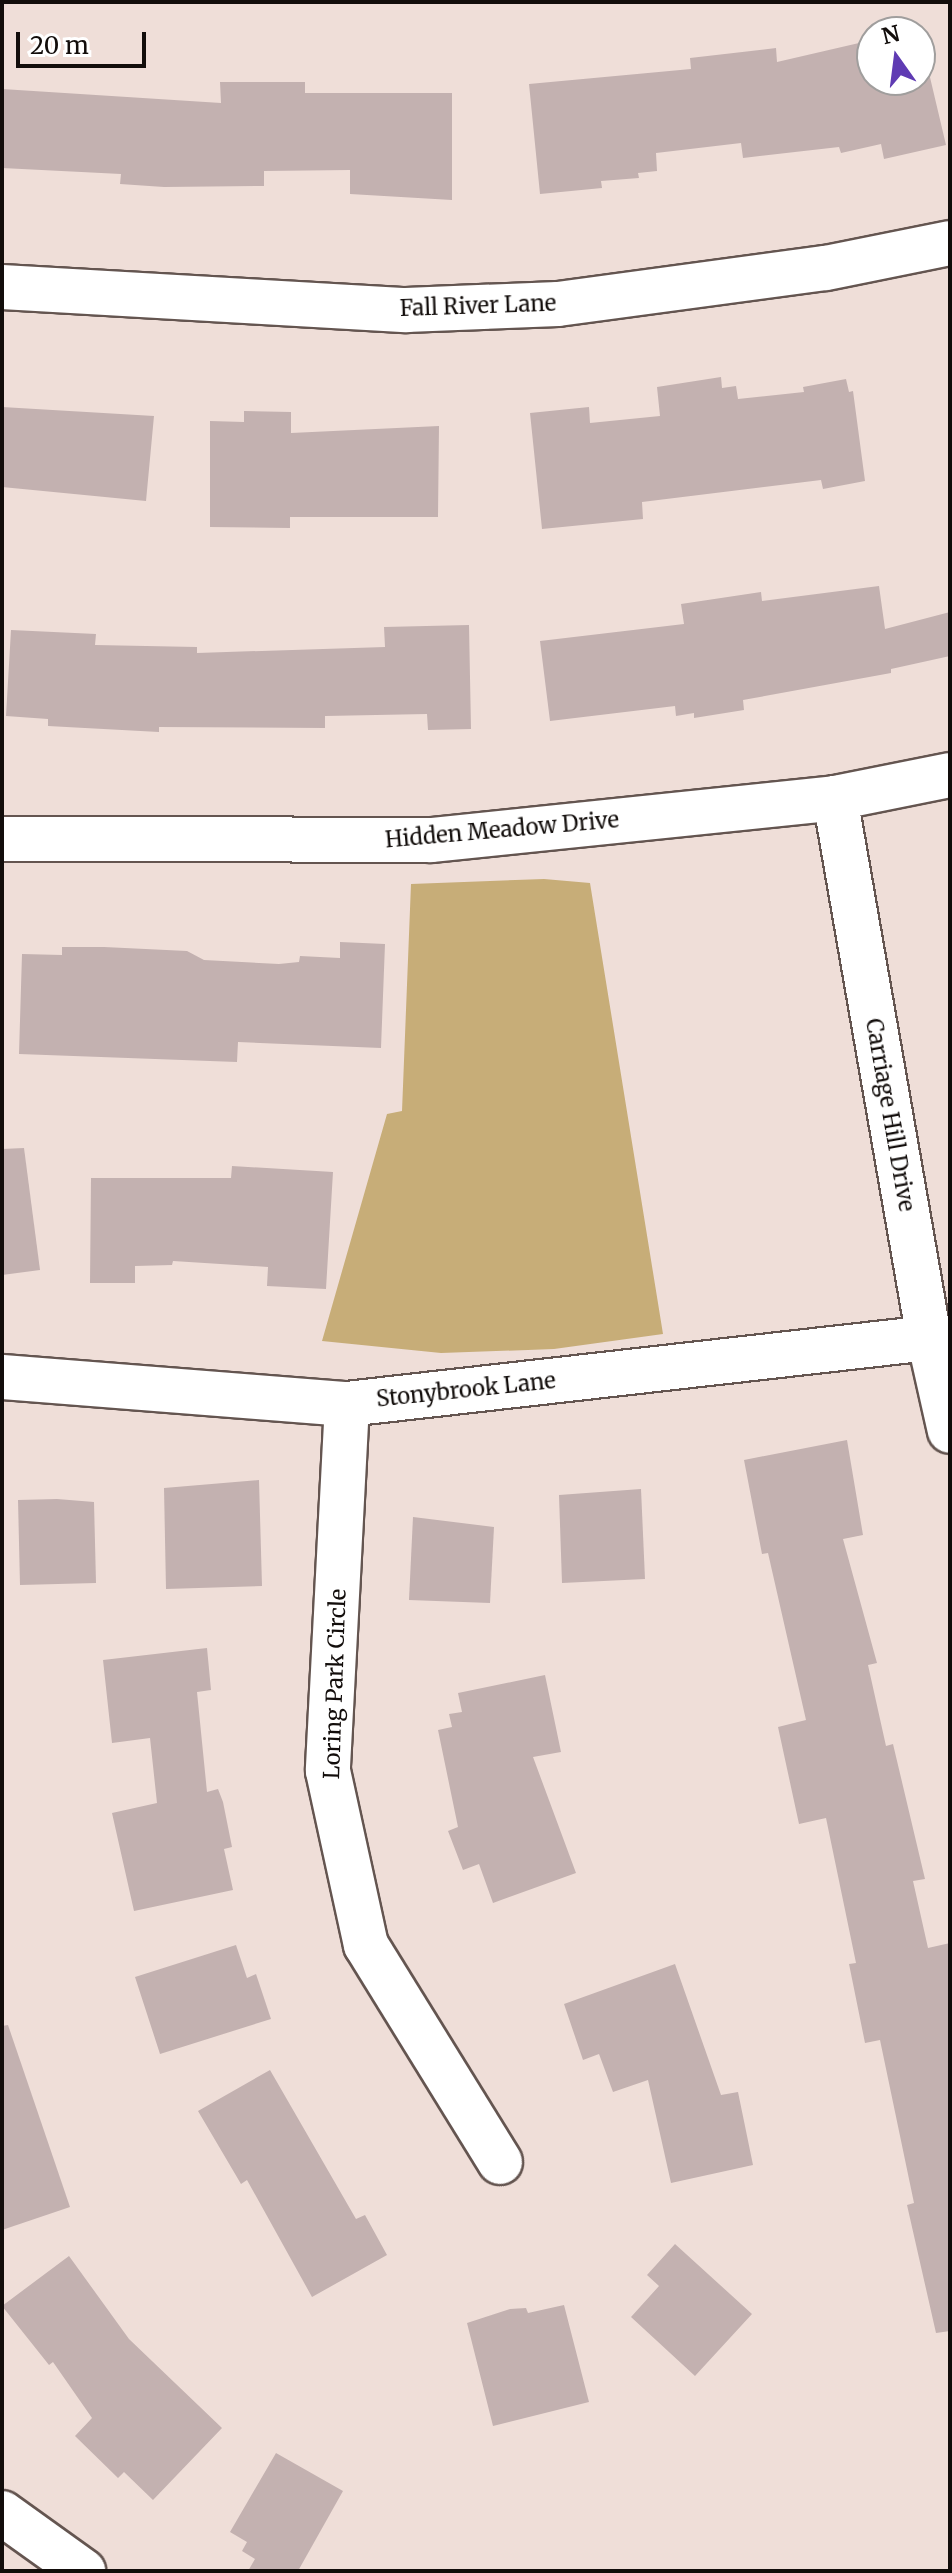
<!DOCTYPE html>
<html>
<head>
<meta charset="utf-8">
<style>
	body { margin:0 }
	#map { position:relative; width:952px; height:2573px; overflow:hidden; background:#efded8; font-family:Merriweather,serif }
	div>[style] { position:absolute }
	.green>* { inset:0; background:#c7ad78 }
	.building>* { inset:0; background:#c3b1b0 }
	.roads { filter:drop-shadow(2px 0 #645550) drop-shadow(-2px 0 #645550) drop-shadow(0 2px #645550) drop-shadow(0 -2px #645550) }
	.minor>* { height:44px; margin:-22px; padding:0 22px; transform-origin:22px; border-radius:22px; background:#fff }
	span { translate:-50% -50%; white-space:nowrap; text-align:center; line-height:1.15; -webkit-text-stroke:8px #fff; paint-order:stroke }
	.street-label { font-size:22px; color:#120d0b }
	.frame { position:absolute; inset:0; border:4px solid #120d0b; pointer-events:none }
	.north { position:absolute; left:856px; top:16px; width:80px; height:80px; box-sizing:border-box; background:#fff; border:2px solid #a09e9d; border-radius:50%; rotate:346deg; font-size:22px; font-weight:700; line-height:32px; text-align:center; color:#120d0b }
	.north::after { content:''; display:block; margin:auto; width:28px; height:36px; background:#5f3bb3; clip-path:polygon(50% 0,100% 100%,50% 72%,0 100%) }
	.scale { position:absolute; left:16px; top:32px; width:130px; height:36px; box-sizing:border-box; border:4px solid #120d0b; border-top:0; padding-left:10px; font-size:24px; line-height:28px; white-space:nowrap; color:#120d0b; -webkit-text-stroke:6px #fff; paint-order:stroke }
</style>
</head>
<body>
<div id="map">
	<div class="green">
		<div style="clip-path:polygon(544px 879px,590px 883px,663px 1334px,554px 1349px,441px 1353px,322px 1341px,387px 1114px,402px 1111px,411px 884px)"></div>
	</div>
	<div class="building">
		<div style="clip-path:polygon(920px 35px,946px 145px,884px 159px,881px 144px,841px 153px,839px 147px,743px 158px,741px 143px,656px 153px,657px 171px,638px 173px,639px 178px,601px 181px,602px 188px,540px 194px,529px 84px,691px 69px,690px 58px,776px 48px,777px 62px,872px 40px,872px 80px,920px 80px)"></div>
		<div style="clip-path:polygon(220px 82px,305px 82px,305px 93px,452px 93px,452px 200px,350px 194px,350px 170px,264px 171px,264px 186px,164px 187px,120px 184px,121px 174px,2px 168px,2px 89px,221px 103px)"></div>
		<div style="clip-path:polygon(721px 377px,722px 388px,736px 386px,738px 399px,804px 392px,803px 387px,846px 379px,849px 392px,853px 391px,865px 481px,823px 489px,821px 480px,642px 502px,643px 519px,542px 529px,530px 413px,589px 407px,590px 423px,660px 416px,657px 387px)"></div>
		<div style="clip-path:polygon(2px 407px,154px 416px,146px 501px,2px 487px)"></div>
		<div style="clip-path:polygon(244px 411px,291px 412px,291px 433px,439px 426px,438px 517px,290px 517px,290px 528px,210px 527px,210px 421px,244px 422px)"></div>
		<div style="clip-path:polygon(879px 586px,885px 629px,950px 612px,950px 656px,891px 669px,891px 673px,743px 700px,744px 710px,694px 718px,694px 713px,676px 716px,675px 706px,550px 721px,540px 641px,684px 624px,681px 604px,761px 592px,762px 601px)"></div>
		<div style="clip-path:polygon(469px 625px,471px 729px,428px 730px,427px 714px,325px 716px,325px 728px,159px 727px,159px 732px,48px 726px,48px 719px,6px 716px,11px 630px,96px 634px,95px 645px,197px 647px,197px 653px,385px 647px,384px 627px)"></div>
		<div style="clip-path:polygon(340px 942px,385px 944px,381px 1048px,238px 1042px,237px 1062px,19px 1054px,22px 954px,62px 955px,62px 947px,104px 947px,187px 951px,204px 960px,279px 964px,299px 962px,300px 956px,340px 958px)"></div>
		<div style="clip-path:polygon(24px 1148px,40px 1270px,2px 1275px,2px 1149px)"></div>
		<div style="clip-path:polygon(232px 1166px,333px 1172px,326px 1289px,267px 1286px,268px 1267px,173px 1261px,172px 1265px,135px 1266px,135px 1283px,90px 1283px,91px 1178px,231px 1178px)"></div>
		<div style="clip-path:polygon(847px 1440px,863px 1535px,843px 1539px,877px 1663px,868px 1665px,886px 1746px,893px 1744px,925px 1879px,913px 1881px,928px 1948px,950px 1943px,950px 2331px,936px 2333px,907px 2205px,914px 2203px,880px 2040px,865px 2043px,849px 1964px,856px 1963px,826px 1818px,799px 1824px,778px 1727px,806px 1720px,768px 1553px,762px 1554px,744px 1460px)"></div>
		<div style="clip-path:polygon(259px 1480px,262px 1586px,166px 1589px,164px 1488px)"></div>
		<div style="clip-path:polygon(641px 1489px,645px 1579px,562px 1583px,559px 1495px)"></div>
		<div style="clip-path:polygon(57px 1499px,94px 1502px,96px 1583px,20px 1585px,18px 1500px)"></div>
		<div style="clip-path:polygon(413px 1517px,494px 1527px,490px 1603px,409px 1600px)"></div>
		<div style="clip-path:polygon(207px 1648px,211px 1690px,197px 1692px,207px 1792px,218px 1789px,223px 1802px,232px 1847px,224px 1849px,233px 1890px,134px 1911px,112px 1813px,157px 1803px,150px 1738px,112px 1743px,103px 1660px)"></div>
		<div style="clip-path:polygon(545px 1675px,561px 1752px,533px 1757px,576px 1873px,493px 1903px,479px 1864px,463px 1870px,448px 1831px,458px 1827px,438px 1730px,452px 1727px,449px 1714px,462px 1712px,458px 1693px)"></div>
		<div style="clip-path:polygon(236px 1945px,247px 1978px,256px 1974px,271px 2019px,160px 2054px,135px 1977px)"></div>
		<div style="clip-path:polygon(675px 1964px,721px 2095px,738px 2092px,753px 2165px,671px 2183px,648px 2080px,613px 2092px,599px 2054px,583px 2060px,564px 2004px)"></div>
		<div style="clip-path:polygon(8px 2025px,70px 2207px,2px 2230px,2px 2026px)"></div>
		<div style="clip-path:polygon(270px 2070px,356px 2219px,365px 2215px,387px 2255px,312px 2297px,247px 2180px,241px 2184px,198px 2111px)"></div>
		<div style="clip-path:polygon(675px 2244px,752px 2314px,695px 2376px,631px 2317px,659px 2286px,647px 2275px)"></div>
		<div style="clip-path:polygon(69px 2256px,129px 2339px,222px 2428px,153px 2500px,124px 2472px,118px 2478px,75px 2436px,92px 2418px,53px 2362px,49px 2365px,2px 2306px)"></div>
		<div style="clip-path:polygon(564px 2305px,589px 2402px,493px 2426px,467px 2323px,510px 2309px,526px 2308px,528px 2313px)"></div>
		<div style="clip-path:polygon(276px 2453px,343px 2491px,298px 2571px,248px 2571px,255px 2559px,242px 2551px,247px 2542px,230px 2532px)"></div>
	</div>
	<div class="roads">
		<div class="minor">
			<div style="left:2px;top:287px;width:405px;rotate:3.3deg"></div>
			<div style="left:406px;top:310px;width:152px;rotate:-2.3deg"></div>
			<div style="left:558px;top:304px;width:270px;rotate:-7.7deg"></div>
			<div style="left:826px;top:268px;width:126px;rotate:-11.4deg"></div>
			<div style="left:835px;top:798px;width:548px;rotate:80.13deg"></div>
			<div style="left:929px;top:1338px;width:95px;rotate:77.3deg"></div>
			<div style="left:2px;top:839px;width:429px;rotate:0.1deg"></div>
			<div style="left:431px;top:840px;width:406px;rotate:-5.9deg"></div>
			<div style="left:835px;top:798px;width:117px;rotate:-11.3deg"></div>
			<div style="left:2px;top:1377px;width:346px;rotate:4.5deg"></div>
			<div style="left:347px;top:1404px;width:586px;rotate:-6.47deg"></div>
			<div style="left:347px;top:1404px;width:367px;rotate:93deg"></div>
			<div style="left:328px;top:1771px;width:178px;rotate:77.7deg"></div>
			<div style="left:366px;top:1945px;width:255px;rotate:58.3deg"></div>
			<div style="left:2px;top:2513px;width:100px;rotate:35.6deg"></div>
		</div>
	</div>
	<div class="street-label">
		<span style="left:478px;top:306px;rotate:-2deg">Fall River Lane</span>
		<span style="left:502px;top:830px;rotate:-5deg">Hidden Meadow Drive</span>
		<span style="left:890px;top:1115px;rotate:80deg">Carriage Hill Drive</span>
		<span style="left:466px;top:1390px;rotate:-6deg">Stonybrook Lane</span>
		<span style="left:335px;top:1684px;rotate:-88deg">Loring Park Circle</span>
	</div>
	<div class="frame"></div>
	<div class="north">N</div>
	<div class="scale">20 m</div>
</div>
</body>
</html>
